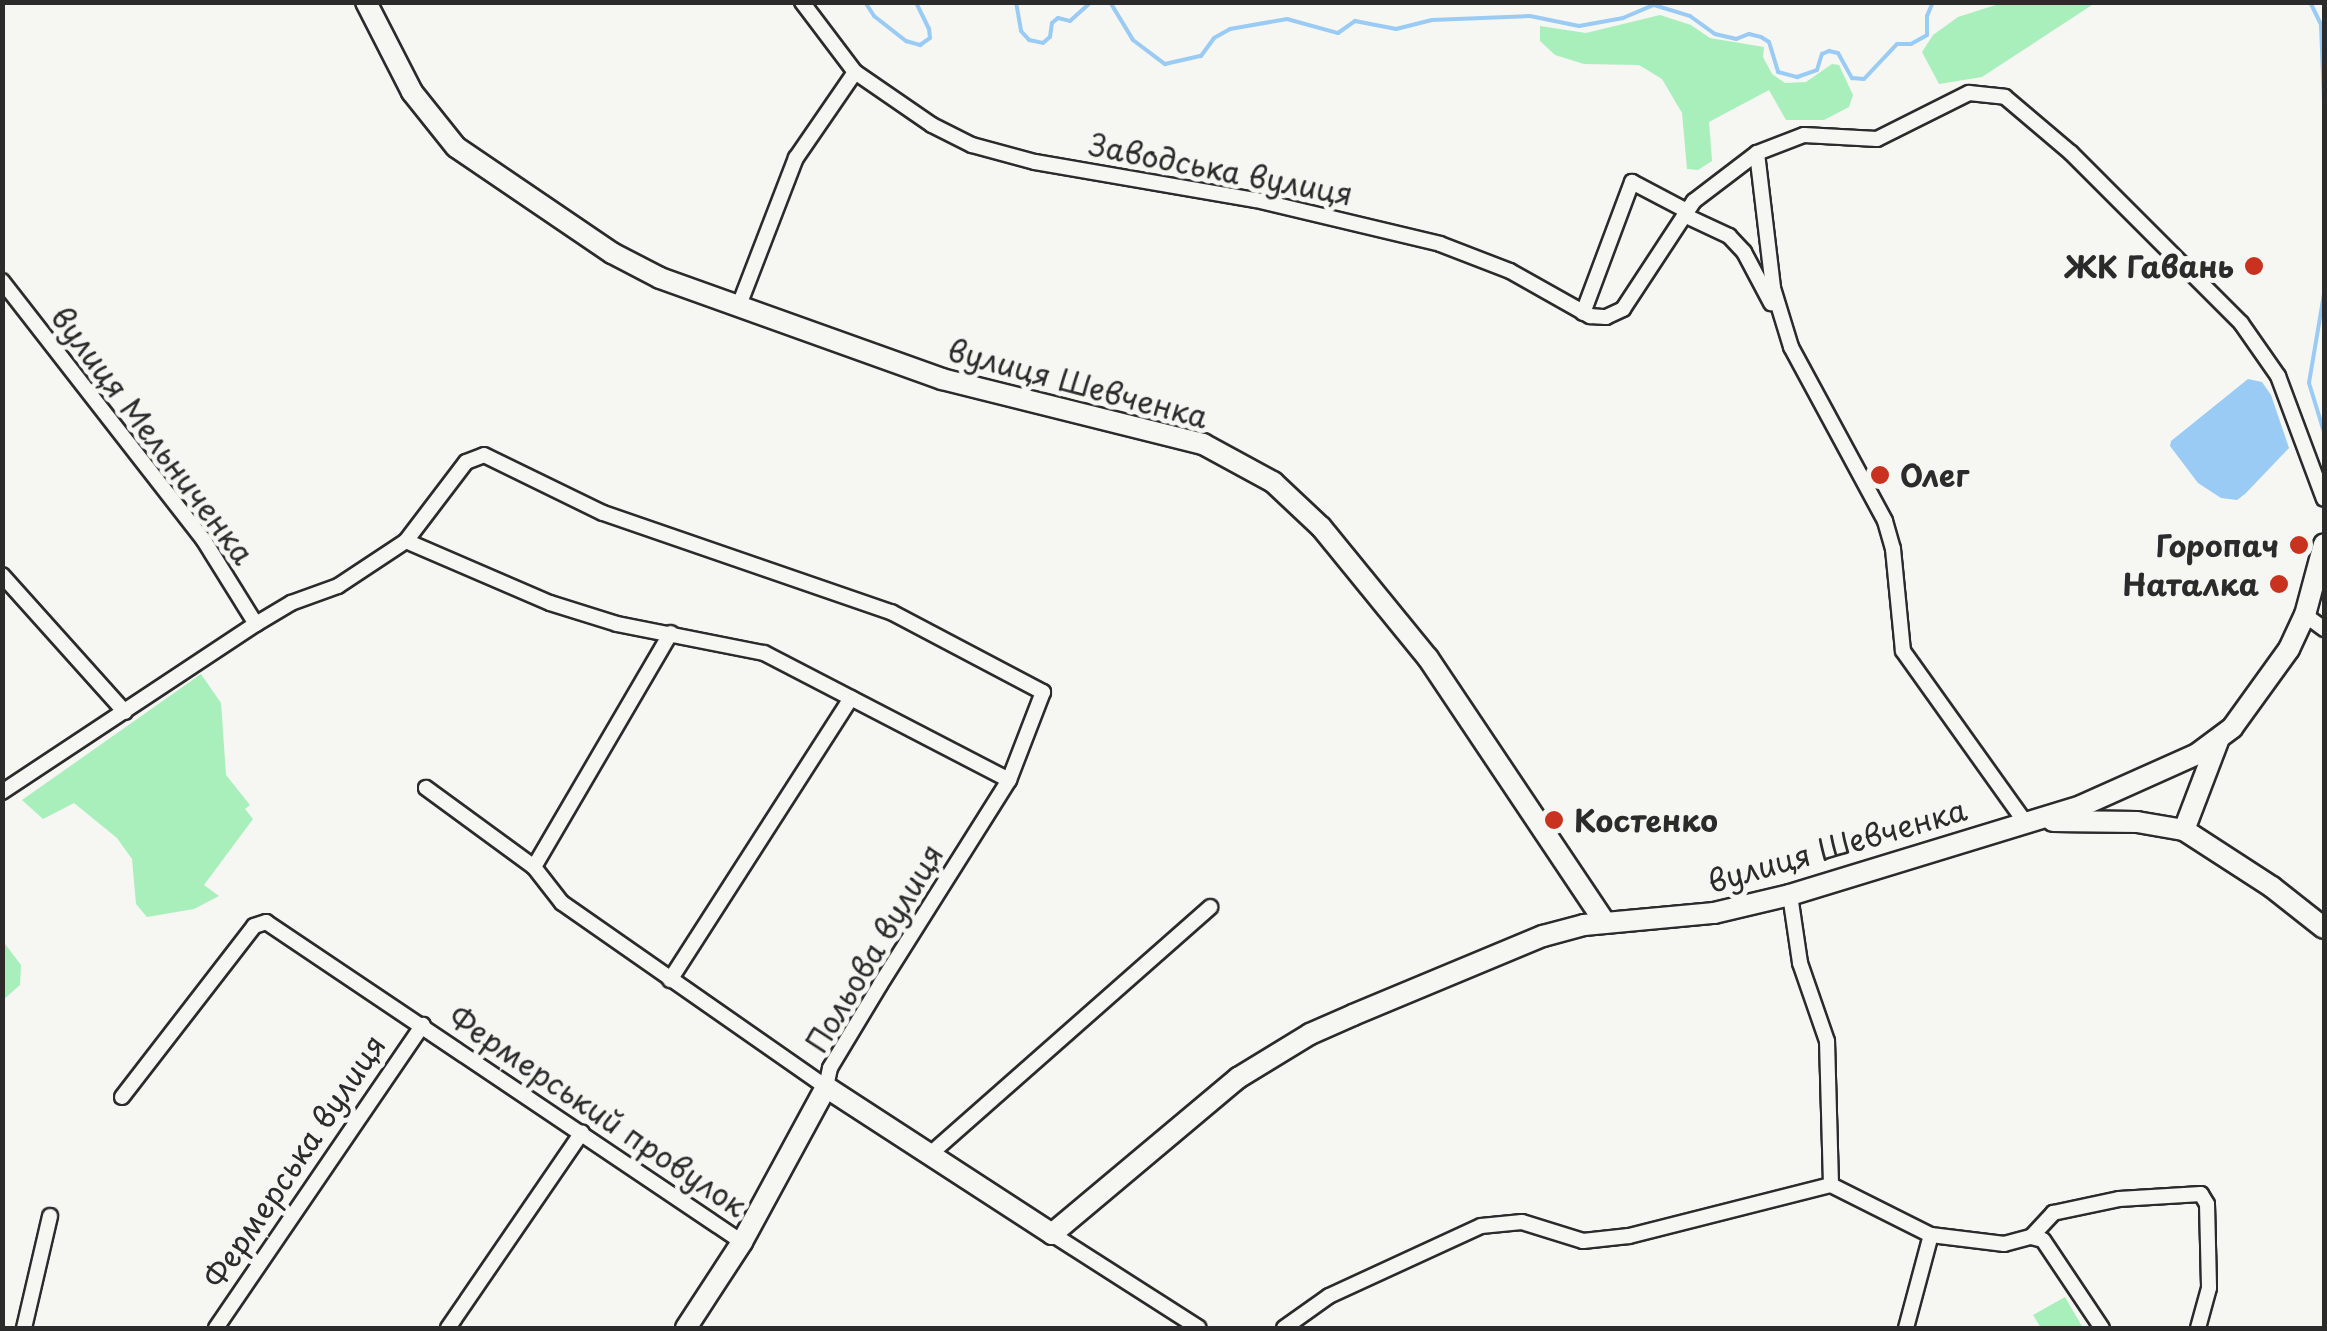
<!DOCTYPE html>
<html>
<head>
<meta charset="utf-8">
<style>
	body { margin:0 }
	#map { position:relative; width:2327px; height:1331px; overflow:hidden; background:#f6f6f2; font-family:"Playpen Sans",sans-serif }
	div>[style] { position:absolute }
	.green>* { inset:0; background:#a8efbc }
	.water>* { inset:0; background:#99cbf5 }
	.stream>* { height:4px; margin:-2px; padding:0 2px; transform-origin:2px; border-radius:2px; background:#99cbf5 }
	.roads { filter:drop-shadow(2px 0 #2b2b2b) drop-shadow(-2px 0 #2b2b2b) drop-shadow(0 2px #2b2b2b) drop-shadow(0 -2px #2b2b2b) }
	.street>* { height:14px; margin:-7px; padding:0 7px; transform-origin:7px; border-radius:7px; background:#f6f6f2 }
	.secondary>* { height:20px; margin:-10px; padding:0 10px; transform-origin:10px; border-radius:10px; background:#f6f6f2 }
	.dots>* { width:28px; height:28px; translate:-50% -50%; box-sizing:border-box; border:5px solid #f6f6f2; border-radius:50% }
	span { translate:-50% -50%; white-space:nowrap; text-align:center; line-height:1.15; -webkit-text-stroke:10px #f6f6f2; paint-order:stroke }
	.street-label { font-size:30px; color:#2b2b2b }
	.poi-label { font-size:30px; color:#2b2b2b; font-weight:700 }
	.right { translate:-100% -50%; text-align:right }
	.left { translate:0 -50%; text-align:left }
	.frame { position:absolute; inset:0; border:5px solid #2b2b2b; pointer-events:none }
</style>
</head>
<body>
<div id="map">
	<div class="green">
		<div style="clip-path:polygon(2005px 2px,2095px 3px,1982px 77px,1939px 84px,1922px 52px,1933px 35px,1958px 17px)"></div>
		<div style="clip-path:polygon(1660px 15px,1691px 25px,1710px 38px,1764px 47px,1763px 57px,1772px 74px,1785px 83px,1806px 82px,1832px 64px,1839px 65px,1853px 95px,1849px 107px,1824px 120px,1786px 120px,1769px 90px,1709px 122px,1712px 161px,1698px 170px,1687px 169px,1682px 113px,1662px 79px,1639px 65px,1584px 64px,1555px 55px,1540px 41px,1540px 26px,1586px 33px)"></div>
		<div style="clip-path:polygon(201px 674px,221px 703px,226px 775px,250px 805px,245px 809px,253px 819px,204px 885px,219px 896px,194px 909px,147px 917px,136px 904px,132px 859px,117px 838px,74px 803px,43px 819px,22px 800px)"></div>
		<div style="clip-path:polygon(2px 940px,21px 965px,20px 985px,3px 1000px)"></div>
		<div style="clip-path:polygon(2065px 1297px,2083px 1328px,2041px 1328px,2033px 1315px)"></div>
	</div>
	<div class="water">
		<div style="clip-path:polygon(2248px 379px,2262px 382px,2271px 395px,2289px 448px,2245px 494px,2237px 500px,2221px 498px,2198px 483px,2170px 446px,2171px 441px)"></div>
	</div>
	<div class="stream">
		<div style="left:865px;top:2px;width:17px;rotate:57deg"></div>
		<div style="left:874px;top:16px;width:41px;rotate:38deg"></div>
		<div style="left:906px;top:41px;width:15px;rotate:16deg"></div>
		<div style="left:920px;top:45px;width:12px;rotate:-35deg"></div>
		<div style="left:930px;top:38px;width:9px;rotate:-96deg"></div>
		<div style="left:929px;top:29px;width:30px;rotate:-116deg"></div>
		<div style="left:1016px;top:2px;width:29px;rotate:80deg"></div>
		<div style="left:1021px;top:31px;width:12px;rotate:48deg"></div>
		<div style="left:1029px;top:40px;width:14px;rotate:12deg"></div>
		<div style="left:1043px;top:43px;width:9px;rotate:-41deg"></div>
		<div style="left:1050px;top:37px;width:14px;rotate:-82deg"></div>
		<div style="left:1052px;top:23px;width:8px;rotate:-40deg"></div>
		<div style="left:1058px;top:18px;width:12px;rotate:14deg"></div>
		<div style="left:1070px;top:21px;width:28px;rotate:-42deg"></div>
		<div style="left:1110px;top:2px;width:44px;rotate:58.8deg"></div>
		<div style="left:1133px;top:40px;width:40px;rotate:37deg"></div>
		<div style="left:1165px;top:64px;width:37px;rotate:-13deg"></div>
		<div style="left:1201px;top:56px;width:22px;rotate:-54deg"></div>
		<div style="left:1214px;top:38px;width:18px;rotate:-29deg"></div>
		<div style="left:1230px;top:29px;width:58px;rotate:-10deg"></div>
		<div style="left:1287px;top:19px;width:53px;rotate:15.4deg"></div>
		<div style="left:1338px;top:33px;width:21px;rotate:-35deg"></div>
		<div style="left:1355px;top:21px;width:42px;rotate:11deg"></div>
		<div style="left:1396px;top:29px;width:37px;rotate:-14deg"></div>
		<div style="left:1432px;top:20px;width:98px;rotate:-2.3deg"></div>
		<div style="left:1530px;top:16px;width:50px;rotate:11.5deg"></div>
		<div style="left:1579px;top:26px;width:45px;rotate:-10.3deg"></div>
		<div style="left:1623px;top:18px;width:34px;rotate:-23deg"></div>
		<div style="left:1654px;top:5px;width:38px;rotate:17deg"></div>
		<div style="left:1690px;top:16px;width:31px;rotate:36deg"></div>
		<div style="left:1715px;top:34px;width:22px;rotate:13deg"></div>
		<div style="left:1736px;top:39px;width:14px;rotate:-21deg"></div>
		<div style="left:1749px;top:34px;width:12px;rotate:14deg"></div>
		<div style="left:1761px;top:37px;width:9px;rotate:32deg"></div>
		<div style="left:1769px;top:42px;width:31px;rotate:73deg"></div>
		<div style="left:1778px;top:72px;width:20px;rotate:15deg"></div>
		<div style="left:1797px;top:77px;width:21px;rotate:-19deg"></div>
		<div style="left:1817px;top:70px;width:17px;rotate:-73deg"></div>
		<div style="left:1822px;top:54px;width:8px;rotate:-23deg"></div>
		<div style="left:1829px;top:51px;width:9px;rotate:13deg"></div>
		<div style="left:1838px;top:53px;width:29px;rotate:61deg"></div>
		<div style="left:1852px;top:78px;width:12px;rotate:5deg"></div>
		<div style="left:1864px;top:79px;width:48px;rotate:-46.7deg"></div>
		<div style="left:1897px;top:44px;width:14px"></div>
		<div style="left:1911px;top:44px;width:18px;rotate:-29deg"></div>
		<div style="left:1927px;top:35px;width:19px;rotate:-90deg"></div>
		<div style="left:1927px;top:16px;width:15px;rotate:-67deg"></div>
		<div style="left:2310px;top:2px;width:25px;rotate:64deg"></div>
		<div style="left:2321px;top:25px;width:75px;rotate:87.7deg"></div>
		<div style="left:2324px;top:294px;width:90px;rotate:99.6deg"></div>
		<div style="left:2309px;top:383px;width:51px;rotate:73deg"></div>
	</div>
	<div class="roads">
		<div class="street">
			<div style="left:802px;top:2px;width:88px;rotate:52.9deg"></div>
			<div style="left:855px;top:72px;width:93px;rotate:34.5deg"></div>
			<div style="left:932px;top:125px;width:45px;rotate:26.6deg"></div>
			<div style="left:972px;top:145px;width:65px;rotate:15.1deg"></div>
			<div style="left:1035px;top:162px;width:224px;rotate:9.8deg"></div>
			<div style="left:1256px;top:200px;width:189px;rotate:13.4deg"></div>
			<div style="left:1440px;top:244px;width:75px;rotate:21.1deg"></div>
			<div style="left:1510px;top:271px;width:92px;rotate:29.4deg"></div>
			<div style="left:1590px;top:316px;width:16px;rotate:4deg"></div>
			<div style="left:1606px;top:317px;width:19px;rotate:-25deg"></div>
			<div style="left:1623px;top:309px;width:129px;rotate:-56.7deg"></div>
			<div style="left:1694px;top:201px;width:79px;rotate:-37.3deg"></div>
			<div style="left:1757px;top:153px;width:50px;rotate:-21deg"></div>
			<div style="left:1804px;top:135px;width:73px;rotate:3.1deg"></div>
			<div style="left:1877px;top:139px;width:103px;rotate:-26.6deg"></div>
			<div style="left:1969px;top:93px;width:36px;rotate:6deg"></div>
			<div style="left:2005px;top:97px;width:87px;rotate:40.3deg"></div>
			<div style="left:2071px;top:153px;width:240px;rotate:45deg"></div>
			<div style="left:2241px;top:323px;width:65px;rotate:55.1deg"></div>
			<div style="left:2278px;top:376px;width:131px;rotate:69.5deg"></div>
			<div style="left:1757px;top:153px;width:136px;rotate:83.2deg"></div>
			<div style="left:1773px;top:288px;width:62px;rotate:73deg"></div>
			<div style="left:1791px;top:347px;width:198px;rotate:61.6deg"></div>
			<div style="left:1885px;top:521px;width:29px;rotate:74deg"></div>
			<div style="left:1893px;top:549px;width:102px;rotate:84.4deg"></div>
			<div style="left:1903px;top:651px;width:210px;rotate:54.5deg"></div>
			<div style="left:1684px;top:215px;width:50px;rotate:25deg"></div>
			<div style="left:1729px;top:236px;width:22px;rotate:47deg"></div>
			<div style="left:1744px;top:252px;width:58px;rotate:62.1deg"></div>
			<div style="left:2px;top:281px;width:327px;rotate:52.1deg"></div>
			<div style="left:203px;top:539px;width:100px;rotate:58.1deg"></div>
			<div style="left:738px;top:308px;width:161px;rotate:-68.9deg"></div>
			<div style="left:796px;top:158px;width:104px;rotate:-55.5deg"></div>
			<div style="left:1583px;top:313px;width:140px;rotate:-69.5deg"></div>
			<div style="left:1632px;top:182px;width:62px;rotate:27.8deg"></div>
			<div style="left:406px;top:541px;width:157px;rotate:23.3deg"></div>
			<div style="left:550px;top:603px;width:70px;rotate:17.4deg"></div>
			<div style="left:617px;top:624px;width:150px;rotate:11.2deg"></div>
			<div style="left:764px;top:653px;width:276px;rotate:27.4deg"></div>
			<div style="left:2px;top:575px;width:184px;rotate:48.1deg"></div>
			<div style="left:2305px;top:615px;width:24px;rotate:36deg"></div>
			<div style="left:2px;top:792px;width:305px;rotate:-33.5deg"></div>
			<div style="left:256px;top:624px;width:41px;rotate:-31deg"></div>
			<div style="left:291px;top:603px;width:50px;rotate:-19.9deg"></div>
			<div style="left:338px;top:586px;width:82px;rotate:-33.5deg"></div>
			<div style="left:406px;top:541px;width:99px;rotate:-52.8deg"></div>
			<div style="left:466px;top:462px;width:19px;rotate:-21deg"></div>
			<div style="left:484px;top:455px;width:132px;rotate:26deg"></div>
			<div style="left:603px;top:513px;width:305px;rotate:19deg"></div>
			<div style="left:891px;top:612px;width:172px;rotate:27.8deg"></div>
			<div style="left:1043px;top:692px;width:94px;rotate:111.1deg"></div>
			<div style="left:1009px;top:780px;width:242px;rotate:122.2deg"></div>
			<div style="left:880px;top:985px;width:97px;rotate:121.1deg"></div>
			<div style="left:830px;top:1068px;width:19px;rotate:102deg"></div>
			<div style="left:826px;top:1087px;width:322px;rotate:-145.1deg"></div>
			<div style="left:562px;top:903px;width:46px;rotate:-127.9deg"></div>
			<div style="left:534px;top:867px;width:134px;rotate:-143.8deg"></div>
			<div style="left:534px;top:867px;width:271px;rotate:-59.7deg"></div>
			<div style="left:1790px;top:895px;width:69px;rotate:81.6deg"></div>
			<div style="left:1800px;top:963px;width:83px;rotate:70.9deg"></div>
			<div style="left:1827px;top:1041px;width:144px;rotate:88.4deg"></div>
			<div style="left:670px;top:980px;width:335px;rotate:-57.3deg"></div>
			<div style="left:122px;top:1097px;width:216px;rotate:-52.3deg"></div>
			<div style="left:254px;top:926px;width:13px;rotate:-18deg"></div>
			<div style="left:266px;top:922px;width:574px;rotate:33.91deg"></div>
			<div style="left:929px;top:1155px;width:375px;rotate:-41.4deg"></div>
			<div style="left:1831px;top:1185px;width:112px;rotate:26.6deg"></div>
			<div style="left:1931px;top:1235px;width:74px;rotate:7deg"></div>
			<div style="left:2004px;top:1244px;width:28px;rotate:-15deg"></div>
			<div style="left:2031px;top:1237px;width:12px;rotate:14deg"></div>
			<div style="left:2043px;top:1240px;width:106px;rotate:56.2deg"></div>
			<div style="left:1052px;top:1234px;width:174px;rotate:32.6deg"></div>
			<div style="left:2031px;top:1237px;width:33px;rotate:-47deg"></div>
			<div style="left:2053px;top:1213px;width:67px;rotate:-12deg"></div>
			<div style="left:2119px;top:1199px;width:82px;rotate:-3.5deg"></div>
			<div style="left:2201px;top:1194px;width:12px;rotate:59deg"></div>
			<div style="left:2207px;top:1204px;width:84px;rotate:88.6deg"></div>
			<div style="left:2209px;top:1288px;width:41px;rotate:105.4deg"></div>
			<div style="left:24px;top:1328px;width:115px;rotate:-76.9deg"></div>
			<div style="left:216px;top:1328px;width:367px;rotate:-55.7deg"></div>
			<div style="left:448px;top:1328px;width:237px;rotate:-55.6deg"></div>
			<div style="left:1284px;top:1328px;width:55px;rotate:-35.4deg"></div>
			<div style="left:1329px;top:1296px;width:167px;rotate:-24.7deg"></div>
			<div style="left:1481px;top:1226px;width:41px;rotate:-5.6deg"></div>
			<div style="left:1522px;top:1222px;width:64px;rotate:17.3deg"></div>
			<div style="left:1583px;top:1241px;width:46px;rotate:-6.2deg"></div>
			<div style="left:1629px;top:1236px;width:208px;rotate:-14.2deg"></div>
			<div style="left:1906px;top:1328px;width:96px;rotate:-75deg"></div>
		</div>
		<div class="secondary">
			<div style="left:366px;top:2px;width:101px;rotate:62.9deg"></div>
			<div style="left:412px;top:92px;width:70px;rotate:51.3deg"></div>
			<div style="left:456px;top:147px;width:189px;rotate:34.2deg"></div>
			<div style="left:612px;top:253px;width:54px;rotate:27.5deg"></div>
			<div style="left:660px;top:278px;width:300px;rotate:19.7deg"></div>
			<div style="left:942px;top:379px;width:269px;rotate:14deg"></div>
			<div style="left:1203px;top:444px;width:80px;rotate:28.5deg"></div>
			<div style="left:1273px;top:482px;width:66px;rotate:43.2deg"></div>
			<div style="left:1321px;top:527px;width:169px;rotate:50.8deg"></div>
			<div style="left:1428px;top:658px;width:318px;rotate:56.2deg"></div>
			<div style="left:2053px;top:821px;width:84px;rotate:0.7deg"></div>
			<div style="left:2137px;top:822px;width:48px;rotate:9.7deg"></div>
			<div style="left:2184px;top:830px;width:105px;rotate:32.9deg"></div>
			<div style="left:2272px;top:887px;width:66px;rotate:38.3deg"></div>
			<div style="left:2184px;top:830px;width:95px;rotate:-69.1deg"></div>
			<div style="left:686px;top:1328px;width:103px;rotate:-56.9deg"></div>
			<div style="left:742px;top:1242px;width:176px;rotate:-61.5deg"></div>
			<div style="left:826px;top:1087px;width:270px;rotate:33deg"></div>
			<div style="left:1052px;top:1234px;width:243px;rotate:-40deg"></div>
			<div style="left:1238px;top:1078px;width:84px;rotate:-31.4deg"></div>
			<div style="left:1310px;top:1034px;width:47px;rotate:-23.8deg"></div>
			<div style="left:1353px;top:1015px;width:206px;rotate:-22.6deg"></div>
			<div style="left:1543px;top:936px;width:42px;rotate:-15deg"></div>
			<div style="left:1584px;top:925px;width:131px;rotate:-5.3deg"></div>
			<div style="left:1714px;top:913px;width:78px;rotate:-13.3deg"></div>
			<div style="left:1790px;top:895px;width:304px;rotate:-17deg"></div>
			<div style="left:2081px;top:806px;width:127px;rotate:-24.1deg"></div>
			<div style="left:2197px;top:754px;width:44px;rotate:-36.6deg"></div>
			<div style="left:2232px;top:728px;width:97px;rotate:-54.2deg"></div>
			<div style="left:2289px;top:649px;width:38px;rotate:-65deg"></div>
			<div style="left:2305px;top:615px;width:73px;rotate:-75deg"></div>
		</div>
	</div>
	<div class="dots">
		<div style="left:2254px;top:266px;background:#c8321e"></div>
		<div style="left:1880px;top:475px;background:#c8321e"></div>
		<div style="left:2299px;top:545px;background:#c8321e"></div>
		<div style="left:2279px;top:584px;background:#c8321e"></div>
		<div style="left:1554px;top:820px;background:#c8321e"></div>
	</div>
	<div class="street-label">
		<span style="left:1221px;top:169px;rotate:11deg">Заводська вулиця</span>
		<span style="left:1078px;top:383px;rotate:15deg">вулиця Шевченка</span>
		<span style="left:153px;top:435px;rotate:53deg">вулиця Мельниченка</span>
		<span style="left:1837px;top:845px;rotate:-16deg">вулиця Шевченка</span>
		<span style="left:874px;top:948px;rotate:-59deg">Польова вулиця</span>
		<span style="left:598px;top:1111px;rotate:34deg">Фермерський провулок</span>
		<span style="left:294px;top:1161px;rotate:-56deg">Фермерська вулиця</span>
	</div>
	<div class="poi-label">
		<span class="right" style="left:2234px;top:266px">ЖК Гавань</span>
		<span class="left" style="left:1900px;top:475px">Олег</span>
		<span class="right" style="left:2279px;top:545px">Горопач</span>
		<span class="right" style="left:2259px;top:584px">Наталка</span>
		<span class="left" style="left:1574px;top:820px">Костенко</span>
	</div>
	<div class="frame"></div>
</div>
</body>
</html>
